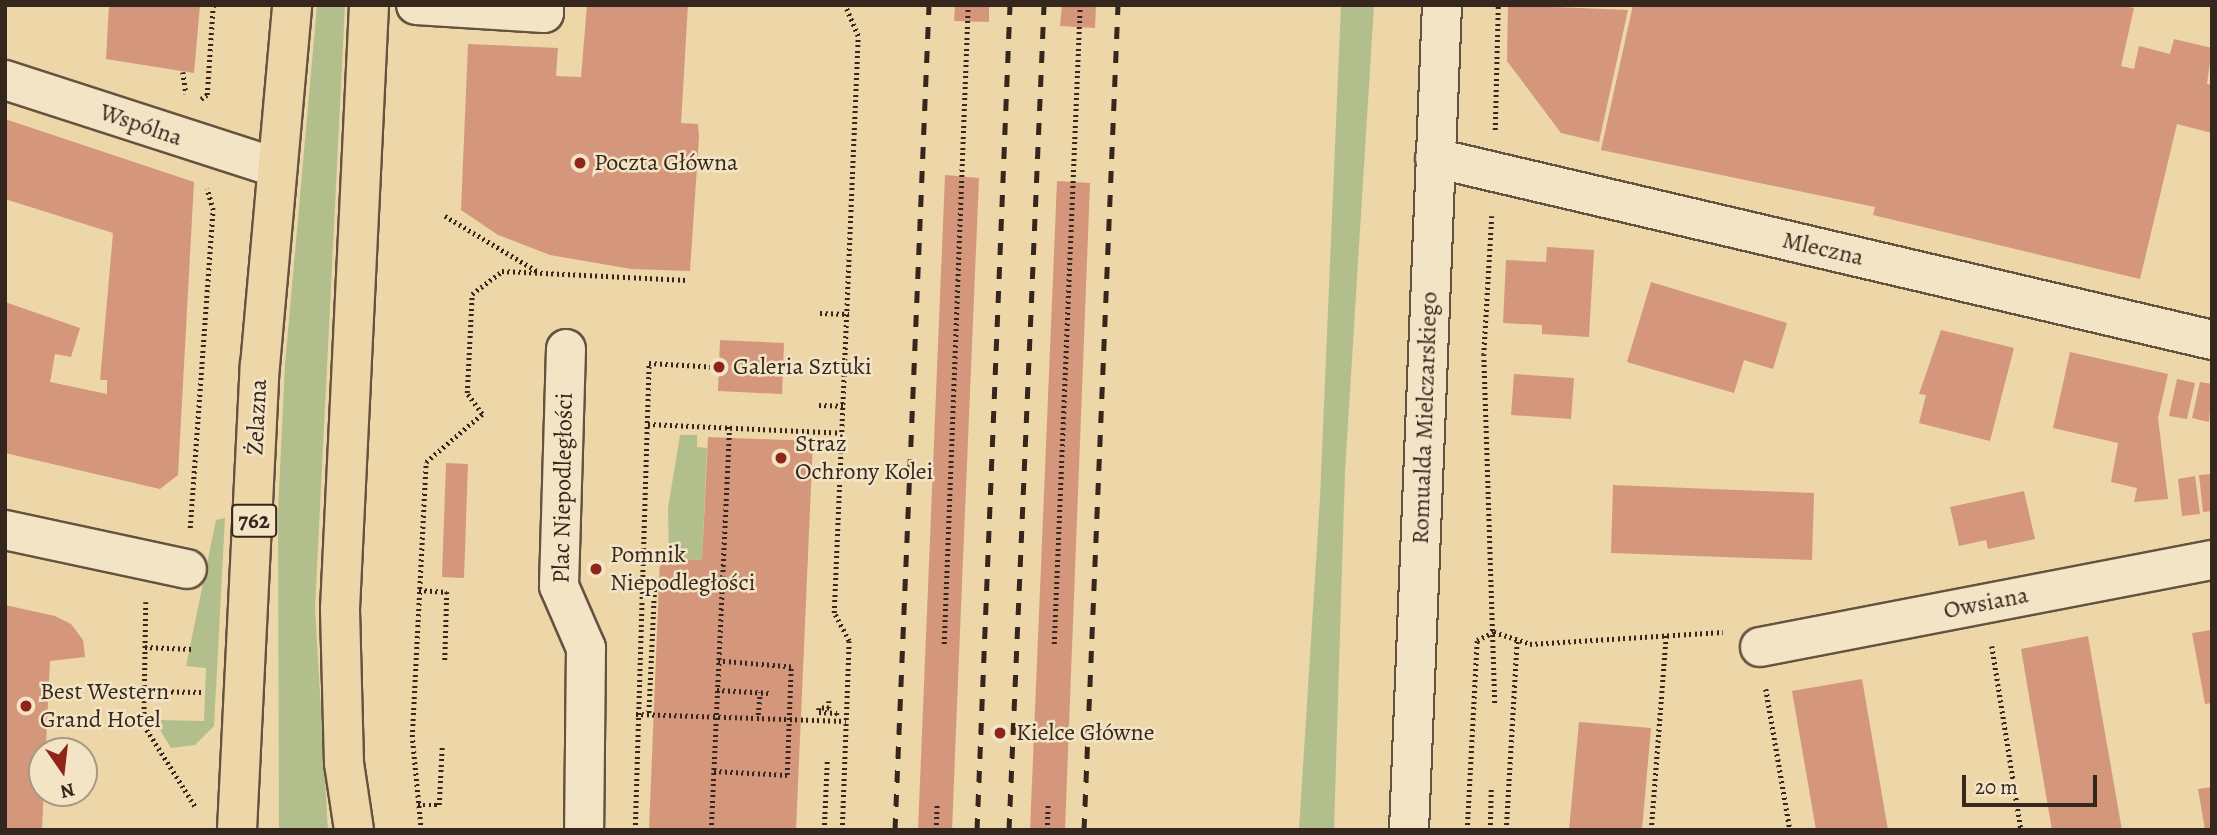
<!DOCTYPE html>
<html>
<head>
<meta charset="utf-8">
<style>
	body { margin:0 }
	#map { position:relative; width:2217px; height:835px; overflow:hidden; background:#edd6a8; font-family:Alegreya,serif }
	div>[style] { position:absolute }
	.green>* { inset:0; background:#b2bf8c }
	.building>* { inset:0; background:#d5977c }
	.path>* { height:4.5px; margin-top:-2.25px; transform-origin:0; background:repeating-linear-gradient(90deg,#36271e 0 2px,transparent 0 5.5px) }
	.roads { filter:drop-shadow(2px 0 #645340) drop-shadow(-2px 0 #645340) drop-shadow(0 2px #645340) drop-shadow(0 -2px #645340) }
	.minor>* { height:38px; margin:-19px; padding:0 19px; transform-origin:19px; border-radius:19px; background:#f3e4c6 }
	.major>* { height:38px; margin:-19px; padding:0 19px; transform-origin:19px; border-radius:19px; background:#edd6a8 }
	.rail>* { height:5px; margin-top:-2.5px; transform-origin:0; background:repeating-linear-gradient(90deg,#36271e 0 12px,transparent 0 24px) }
	.dots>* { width:19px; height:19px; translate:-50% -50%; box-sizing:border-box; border:4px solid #f3e4c6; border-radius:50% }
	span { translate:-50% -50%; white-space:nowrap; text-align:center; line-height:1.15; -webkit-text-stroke:5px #f3e4c6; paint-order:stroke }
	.shield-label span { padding:2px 5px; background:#f3e4c6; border:2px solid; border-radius:5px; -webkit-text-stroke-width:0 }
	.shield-label { font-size:23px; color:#36271e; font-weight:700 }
	.street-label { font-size:24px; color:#36271e }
	.poi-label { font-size:24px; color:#36271e }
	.left { translate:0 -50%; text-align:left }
	.frame { position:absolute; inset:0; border:7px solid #36271e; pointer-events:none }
	.north { position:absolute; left:28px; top:737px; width:70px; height:70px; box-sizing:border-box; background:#f3e4c6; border:2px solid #a79883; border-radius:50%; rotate:166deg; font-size:19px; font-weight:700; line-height:28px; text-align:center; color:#36271e }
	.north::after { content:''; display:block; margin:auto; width:24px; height:32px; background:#8f2418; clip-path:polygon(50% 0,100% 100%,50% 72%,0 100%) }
	.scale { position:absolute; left:1962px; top:775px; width:135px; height:32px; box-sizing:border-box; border:4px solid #36271e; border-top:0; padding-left:9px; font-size:21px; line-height:24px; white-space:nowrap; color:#36271e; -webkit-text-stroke:5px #f3e4c6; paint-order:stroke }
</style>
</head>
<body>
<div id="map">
	<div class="green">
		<div style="clip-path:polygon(317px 5px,345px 5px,315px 608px,328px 830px,279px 830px,278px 511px,285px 365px)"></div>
		<div style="clip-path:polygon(1341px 5px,1374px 5px,1345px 472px,1334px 830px,1299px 830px,1320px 498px)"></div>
		<div style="clip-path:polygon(680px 435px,697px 435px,697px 447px,707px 448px,702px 560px,669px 558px,668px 508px)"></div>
		<div style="clip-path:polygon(225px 518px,214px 726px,195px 745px,171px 748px,154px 720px,204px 721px,206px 668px,186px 666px,216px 520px)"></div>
	</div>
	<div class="building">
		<div style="clip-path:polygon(109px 5px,200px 5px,194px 73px,106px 59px)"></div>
		<div style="clip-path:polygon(587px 5px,688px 5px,681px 123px,698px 124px,699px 137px,690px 271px,631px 269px,550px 255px,498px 235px,461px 210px,468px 44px,558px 48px,556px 76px,581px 77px)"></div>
		<div style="clip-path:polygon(955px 5px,989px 5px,989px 22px,954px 21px)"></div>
		<div style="clip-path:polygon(1062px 5px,1096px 5px,1095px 28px,1060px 26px)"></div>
		<div style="clip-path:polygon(1508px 5px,1628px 10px,1599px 142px,1561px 133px,1507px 61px)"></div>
		<div style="clip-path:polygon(1633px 5px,2121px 5px,2134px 8px,2121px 66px,2134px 69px,2139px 46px,2170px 54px,2174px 39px,2212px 48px,2207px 84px,2212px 85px,2212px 133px,2177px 124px,2140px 279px,1873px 215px,1875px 207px,1601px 150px)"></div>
		<div style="clip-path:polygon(5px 119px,194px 182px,178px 475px,160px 489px,5px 453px,5px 302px,80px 328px,71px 357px,55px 354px,50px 382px,107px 394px,107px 380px,100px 380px,113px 233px,5px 199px)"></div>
		<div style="clip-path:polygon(945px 175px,979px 178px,960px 631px,952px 830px,918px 830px)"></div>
		<div style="clip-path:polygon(1057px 181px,1090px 183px,1065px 830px,1030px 830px)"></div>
		<div style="clip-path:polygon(1547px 247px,1594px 250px,1589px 337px,1542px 334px,1542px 325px,1503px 323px,1506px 260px,1546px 262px)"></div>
		<div style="clip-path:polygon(1651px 282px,1787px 323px,1773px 369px,1744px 360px,1734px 393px,1627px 362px)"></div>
		<div style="clip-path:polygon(1941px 330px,2014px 348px,1990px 441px,1919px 423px,1926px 395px,1919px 394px)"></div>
		<div style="clip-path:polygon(720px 340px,784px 343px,782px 394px,718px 391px)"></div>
		<div style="clip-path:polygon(2070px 352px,2168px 374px,2158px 418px,2168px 499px,2134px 502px,2137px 488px,2111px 482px,2118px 443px,2053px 428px)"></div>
		<div style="clip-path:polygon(1514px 374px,1574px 378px,1571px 419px,1511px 415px)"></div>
		<div style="clip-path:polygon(2177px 379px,2195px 383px,2187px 419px,2169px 416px)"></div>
		<div style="clip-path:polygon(2200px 382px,2212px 384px,2209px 422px,2192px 418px)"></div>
		<div style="clip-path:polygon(708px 437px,813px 441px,796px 830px,649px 830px,660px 558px,702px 560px)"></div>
		<div style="clip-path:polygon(446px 463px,468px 464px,464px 578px,442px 577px)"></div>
		<div style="clip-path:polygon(2212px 474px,2212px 511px,2203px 512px,2199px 475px)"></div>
		<div style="clip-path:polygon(2195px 476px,2200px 514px,2182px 516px,2178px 479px)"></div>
		<div style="clip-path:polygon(1613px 485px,1814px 493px,1812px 560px,1611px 553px)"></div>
		<div style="clip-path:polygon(2024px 491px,2035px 539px,1988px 549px,1986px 540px,1959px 546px,1950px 507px)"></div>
		<div style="clip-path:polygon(5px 605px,55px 616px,71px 624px,83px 640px,85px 657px,50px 661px,42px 830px,5px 830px)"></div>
		<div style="clip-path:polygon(2212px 630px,2212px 703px,2205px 704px,2192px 633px)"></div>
		<div style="clip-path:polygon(2088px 636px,2122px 830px,2052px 830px,2021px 649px)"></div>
		<div style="clip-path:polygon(1862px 679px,1888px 830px,1816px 830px,1792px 691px)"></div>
		<div style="clip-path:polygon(1579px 722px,1651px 728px,1642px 830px,1569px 830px)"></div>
		<div style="clip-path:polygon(2212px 787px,2212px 830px,2205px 830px,2198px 789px)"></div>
	</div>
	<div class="path">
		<div style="left:183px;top:72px;width:22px;rotate:82deg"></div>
		<div style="left:201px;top:99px;width:7px;rotate:-34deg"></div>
		<div style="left:207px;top:95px;width:90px;rotate:-86.2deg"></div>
		<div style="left:1495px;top:130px;width:125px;rotate:-88.6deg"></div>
		<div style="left:445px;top:216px;width:107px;rotate:30.9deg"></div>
		<div style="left:1492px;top:216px;width:138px;rotate:93.3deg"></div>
		<div style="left:1484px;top:354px;width:350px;rotate:88.2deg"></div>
		<div style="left:820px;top:313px;width:29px;rotate:2deg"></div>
		<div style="left:819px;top:405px;width:25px;rotate:2deg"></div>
		<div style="left:648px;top:424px;width:195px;rotate:2.6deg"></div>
		<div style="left:190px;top:528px;width:319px;rotate:-85.9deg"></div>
		<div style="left:213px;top:210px;width:22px;rotate:-106deg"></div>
		<div style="left:641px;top:584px;width:14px"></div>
		<div style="left:655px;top:584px;width:130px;rotate:92.6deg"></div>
		<div style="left:419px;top:590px;width:28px;rotate:4deg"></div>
		<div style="left:447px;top:592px;width:68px;rotate:91.7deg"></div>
		<div style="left:146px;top:602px;width:123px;rotate:90.9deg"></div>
		<div style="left:144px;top:725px;width:96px;rotate:57.8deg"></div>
		<div style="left:944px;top:644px;width:639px;rotate:-87.85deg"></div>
		<div style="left:1054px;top:644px;width:640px;rotate:-87.67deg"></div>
		<div style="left:1992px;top:646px;width:186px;rotate:81deg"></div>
		<div style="left:145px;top:647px;width:48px;rotate:2.4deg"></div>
		<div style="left:1766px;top:689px;width:143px;rotate:80.3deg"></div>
		<div style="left:717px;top:690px;width:53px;rotate:3.2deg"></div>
		<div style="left:144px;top:691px;width:57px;rotate:1deg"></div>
		<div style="left:829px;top:701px;width:7px;rotate:90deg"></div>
		<div style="left:829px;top:708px;width:10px;rotate:180deg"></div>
		<div style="left:819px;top:708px;width:4px;rotate:90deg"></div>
		<div style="left:819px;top:712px;width:18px;rotate:3deg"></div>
		<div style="left:837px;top:713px;width:5px;rotate:90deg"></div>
		<div style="left:636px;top:714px;width:210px;rotate:1.9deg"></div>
		<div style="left:758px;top:715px;width:23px;rotate:-85deg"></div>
		<div style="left:714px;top:771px;width:73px;rotate:3.1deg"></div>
		<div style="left:787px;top:775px;width:108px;rotate:-87.9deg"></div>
		<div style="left:791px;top:667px;width:73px;rotate:-175.3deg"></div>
		<div style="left:418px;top:805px;width:21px"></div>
		<div style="left:439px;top:805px;width:60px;rotate:-87.1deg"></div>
		<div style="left:421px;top:830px;width:93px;rotate:-95.5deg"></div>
		<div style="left:412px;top:737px;width:275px;rotate:-87.1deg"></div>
		<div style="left:426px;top:462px;width:74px;rotate:-40.6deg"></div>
		<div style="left:482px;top:414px;width:26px;rotate:-126deg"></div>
		<div style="left:467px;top:393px;width:99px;rotate:-87.1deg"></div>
		<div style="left:472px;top:294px;width:38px;rotate:-37deg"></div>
		<div style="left:502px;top:271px;width:185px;rotate:2.8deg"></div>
		<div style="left:635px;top:830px;width:467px;rotate:-88.3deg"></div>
		<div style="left:649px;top:363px;width:70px;rotate:3.3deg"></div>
		<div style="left:711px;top:830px;width:404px;rotate:-87.4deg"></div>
		<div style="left:824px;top:830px;width:69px;rotate:-87.5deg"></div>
		<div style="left:842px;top:830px;width:189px;rotate:-87.9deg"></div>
		<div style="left:849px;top:641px;width:32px;rotate:-118deg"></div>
		<div style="left:834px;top:613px;width:577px;rotate:-87.62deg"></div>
		<div style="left:858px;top:36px;width:34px;rotate:-113deg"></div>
		<div style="left:936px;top:830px;width:25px;rotate:-88deg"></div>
		<div style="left:1047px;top:830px;width:25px;rotate:-88deg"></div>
		<div style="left:1467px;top:830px;width:190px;rotate:-87deg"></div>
		<div style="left:1477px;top:640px;width:19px;rotate:-25deg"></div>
		<div style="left:1494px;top:632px;width:38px;rotate:18deg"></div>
		<div style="left:1530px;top:644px;width:193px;rotate:-3.6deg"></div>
		<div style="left:1490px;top:830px;width:41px;rotate:-88.6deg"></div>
		<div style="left:1506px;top:830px;width:191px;rotate:-86.7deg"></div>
		<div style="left:1651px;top:830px;width:195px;rotate:-85.6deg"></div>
	</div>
	<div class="roads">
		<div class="minor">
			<div style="left:416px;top:5px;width:128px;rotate:3.6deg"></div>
			<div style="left:544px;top:13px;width:8px;rotate:-90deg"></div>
			<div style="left:5px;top:80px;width:286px;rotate:17.9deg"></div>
			<div style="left:1435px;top:158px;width:798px;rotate:13.18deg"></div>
			<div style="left:566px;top:349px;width:237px;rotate:91.7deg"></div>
			<div style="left:559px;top:586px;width:68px;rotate:66.5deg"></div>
			<div style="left:586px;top:648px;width:182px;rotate:90.6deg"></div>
			<div style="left:5px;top:530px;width:186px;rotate:12.1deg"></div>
			<div style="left:1760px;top:647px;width:460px;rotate:-10.9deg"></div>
			<div style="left:1409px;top:830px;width:826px;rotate:-87.71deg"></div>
		</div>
		<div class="major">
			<div style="left:237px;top:830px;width:465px;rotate:-87.2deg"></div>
			<div style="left:260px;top:366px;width:362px;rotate:-84.9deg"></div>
			<div style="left:354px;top:830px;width:68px;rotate:-98.5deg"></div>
			<div style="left:344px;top:763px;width:154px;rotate:-91.5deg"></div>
			<div style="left:340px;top:609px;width:605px;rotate:-87.25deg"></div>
		</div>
	</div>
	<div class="rail">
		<div style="left:895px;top:830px;width:826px;rotate:-87.64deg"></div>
		<div style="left:977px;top:830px;width:826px;rotate:-87.71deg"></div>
		<div style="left:1009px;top:830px;width:826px;rotate:-87.57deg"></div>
		<div style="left:1084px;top:830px;width:826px;rotate:-87.64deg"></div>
	</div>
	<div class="dots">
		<div style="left:580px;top:163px;background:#8f2418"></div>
		<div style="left:719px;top:367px;background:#8f2418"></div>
		<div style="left:781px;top:458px;background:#8f2418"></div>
		<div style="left:596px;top:569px;background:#8f2418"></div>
		<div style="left:26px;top:706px;background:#8f2418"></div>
		<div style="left:1000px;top:733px;background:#8f2418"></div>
	</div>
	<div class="shield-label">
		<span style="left:254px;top:521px">762</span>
	</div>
	<div class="street-label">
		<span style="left:141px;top:125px;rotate:19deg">Wspólna</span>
		<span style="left:1823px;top:249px;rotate:13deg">Mleczna</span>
		<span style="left:257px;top:417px;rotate:-87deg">Żelazna</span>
		<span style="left:1425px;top:418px;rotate:-88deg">Romualda Mielczarskiego</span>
		<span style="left:563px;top:488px;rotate:-89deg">Plac Niepodległości</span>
		<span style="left:1986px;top:603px;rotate:-11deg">Owsiana</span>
	</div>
	<div class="poi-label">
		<span class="left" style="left:594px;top:163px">Poczta Główna</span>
		<span class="left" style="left:733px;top:367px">Galeria Sztuki</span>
		<span class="left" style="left:795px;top:458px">Straż<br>Ochrony Kolei</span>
		<span class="left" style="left:610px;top:569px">Pomnik<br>Niepodległości</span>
		<span class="left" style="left:40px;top:706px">Best Western<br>Grand Hotel</span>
		<span class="left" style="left:1016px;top:733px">Kielce Główne</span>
	</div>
	<div class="frame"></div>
	<div class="north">N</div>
	<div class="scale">20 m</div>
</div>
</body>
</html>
